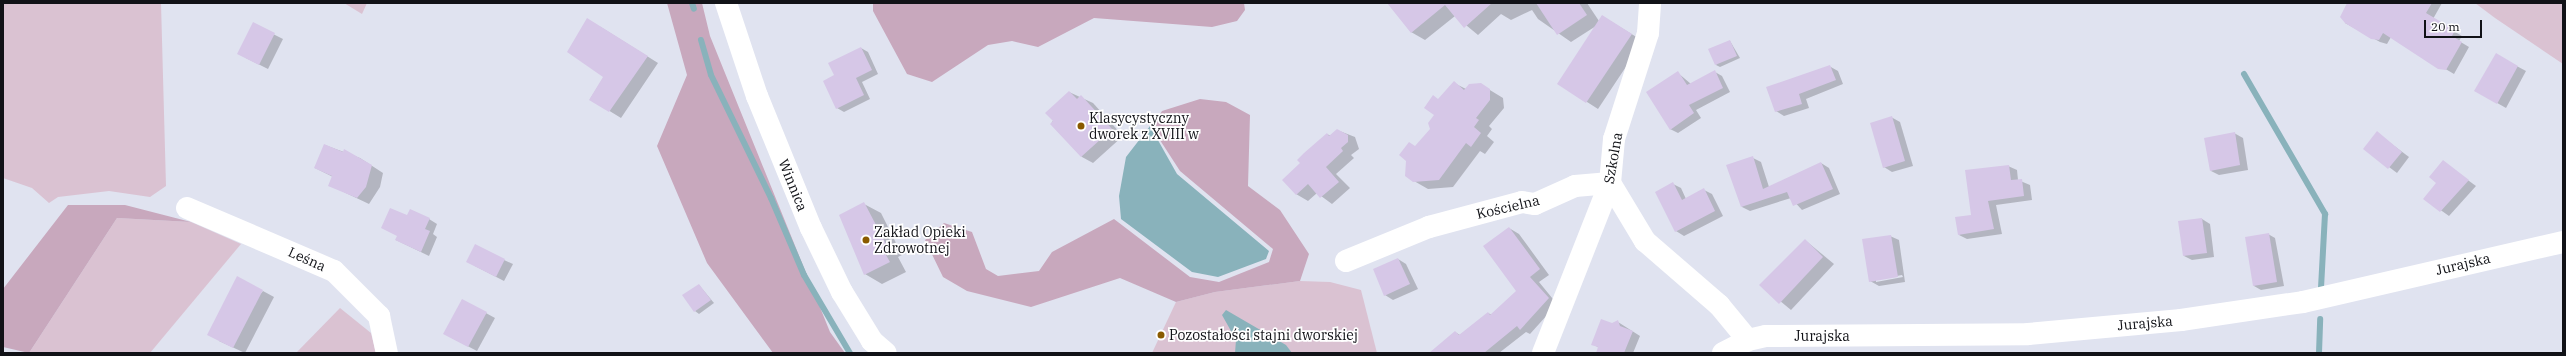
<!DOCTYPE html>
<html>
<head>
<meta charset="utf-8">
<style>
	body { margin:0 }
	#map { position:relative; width:2566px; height:356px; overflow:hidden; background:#e0e3f0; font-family:"IBM Plex Serif",serif }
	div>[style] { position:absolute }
	.green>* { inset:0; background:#dac2d2 }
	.forest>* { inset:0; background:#c8a8bd }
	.water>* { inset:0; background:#89b2bb }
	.shadow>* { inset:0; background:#0003 }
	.stream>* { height:6px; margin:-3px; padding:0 3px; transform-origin:3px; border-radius:3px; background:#89b2bb }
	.building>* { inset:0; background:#d6c7e7 }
	.minor>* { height:22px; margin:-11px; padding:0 11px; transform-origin:11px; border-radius:11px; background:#fff }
	.tertiary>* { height:22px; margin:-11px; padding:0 11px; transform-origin:11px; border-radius:11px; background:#fff }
	.dots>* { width:11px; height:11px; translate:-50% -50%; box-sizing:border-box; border:2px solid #fff; border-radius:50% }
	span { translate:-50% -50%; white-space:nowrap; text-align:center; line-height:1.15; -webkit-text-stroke:3.5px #fff; paint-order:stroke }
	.poi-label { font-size:14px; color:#111217 }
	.left { translate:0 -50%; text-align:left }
	.street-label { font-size:14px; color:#111217 }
	.frame { position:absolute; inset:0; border:4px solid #111217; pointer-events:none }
	.scale { position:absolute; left:2424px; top:20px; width:58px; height:18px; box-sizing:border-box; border:2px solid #111217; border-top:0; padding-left:5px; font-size:12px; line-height:14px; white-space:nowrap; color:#111217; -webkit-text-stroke:3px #fff; paint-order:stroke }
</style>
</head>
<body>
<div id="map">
	<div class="green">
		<div style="clip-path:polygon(3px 3px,161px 3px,166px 186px,150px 197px,109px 191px,58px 197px,49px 203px,32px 188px,3px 178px)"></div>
		<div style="clip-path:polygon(344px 3px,367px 3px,362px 14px)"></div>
		<div style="clip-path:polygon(2475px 3px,2563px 3px,2563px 64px,2495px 18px)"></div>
		<div style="clip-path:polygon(117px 218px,191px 222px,241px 244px,150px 353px,29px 353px)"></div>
		<div style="clip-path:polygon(1300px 281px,1330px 282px,1361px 290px,1377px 353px,1152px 353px,1176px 302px,1215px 292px)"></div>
		<div style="clip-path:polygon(340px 308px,371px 333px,376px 353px,296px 353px)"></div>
	</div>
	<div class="forest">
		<div style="clip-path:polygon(667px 3px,702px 3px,710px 36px,830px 332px,845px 353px,773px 353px,707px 263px,657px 146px,687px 75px)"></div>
		<div style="clip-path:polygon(873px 3px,1244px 3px,1245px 10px,1237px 21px,1212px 27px,1094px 18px,1038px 47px,1012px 41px,988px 45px,932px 82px,907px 74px,873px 11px)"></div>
		<div style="clip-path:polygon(1200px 99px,1226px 102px,1250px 115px,1248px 186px,1280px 210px,1309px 254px,1300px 281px,1215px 292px,1176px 302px,1120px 278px,1031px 307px,967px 291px,943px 277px,925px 240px,944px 223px,972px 232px,986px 269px,998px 276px,1039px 271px,1052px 252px,1114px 219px,1190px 277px,1219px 282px,1269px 262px,1273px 249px,1180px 171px,1158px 137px,1154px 124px,1162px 111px)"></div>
		<div style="clip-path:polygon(68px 205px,125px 205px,191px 222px,117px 218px,29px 353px,3px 347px,3px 289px)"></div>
	</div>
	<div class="water">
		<div style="clip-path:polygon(1150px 126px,1177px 174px,1269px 251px,1266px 259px,1218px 277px,1192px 272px,1121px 219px,1119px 196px,1126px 157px)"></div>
		<div style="clip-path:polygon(1226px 310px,1286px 345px,1292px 353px,1235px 353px,1236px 340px,1222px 315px)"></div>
	</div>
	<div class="shadow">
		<div style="clip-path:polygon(1389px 3px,1587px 3px,1599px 21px,1602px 16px,1643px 41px,1598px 109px,1559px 84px,1596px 26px,1571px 42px,1538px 19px,1532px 10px,1511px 20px,1501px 14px,1478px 35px,1455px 16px,1425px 40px,1411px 32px)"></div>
		<div style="clip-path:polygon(2349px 3px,2442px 3px,2433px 19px,2462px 36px,2459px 41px,2469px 47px,2454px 74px,2391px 37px,2387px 44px,2380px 42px,2345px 23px)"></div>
		<div style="clip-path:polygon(253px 24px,283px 39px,268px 69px,246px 58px)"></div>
		<div style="clip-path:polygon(599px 26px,658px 63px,621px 118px,590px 99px,604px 77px)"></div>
		<div style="clip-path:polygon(1730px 41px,1740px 58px,1720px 67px,1716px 65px)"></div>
		<div style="clip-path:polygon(861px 48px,868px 52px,878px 74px,862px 82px,870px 99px,844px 112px,837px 108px,835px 76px)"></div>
		<div style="clip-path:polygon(2496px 55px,2526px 71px,2506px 108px,2476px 91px)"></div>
		<div style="clip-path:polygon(1829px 66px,1838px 71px,1843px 84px,1806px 99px,1809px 108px,1784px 116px,1776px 111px)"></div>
		<div style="clip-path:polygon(1715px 72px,1722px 76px,1730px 92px,1696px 110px,1701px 118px,1678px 133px,1670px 129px,1678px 73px,1691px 84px)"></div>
		<div style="clip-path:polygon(1454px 83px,1466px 89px,1480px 84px,1503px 98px,1504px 108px,1489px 126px,1492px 129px,1487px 136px,1494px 142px,1485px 154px,1480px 151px,1453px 187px,1428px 189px,1414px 181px,1416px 147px,1431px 129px,1439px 100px)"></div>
		<div style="clip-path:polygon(1069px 92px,1093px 103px,1123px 136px,1093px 163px,1082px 157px,1051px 124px)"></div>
		<div style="clip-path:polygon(1891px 117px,1900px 122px,1913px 166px,1892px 172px,1884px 167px)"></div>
		<div style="clip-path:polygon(1337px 130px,1355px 137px,1359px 149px,1351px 155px,1354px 158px,1336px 174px,1350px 188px,1332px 204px,1317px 193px,1308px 201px,1296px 194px,1301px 163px,1327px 134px,1331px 136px)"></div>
		<div style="clip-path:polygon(2234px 133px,2243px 138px,2248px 170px,2219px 175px,2211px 171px)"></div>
		<div style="clip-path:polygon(2377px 133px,2409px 157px,2397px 173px,2365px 149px)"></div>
		<div style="clip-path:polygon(325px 145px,360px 158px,383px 173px,380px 187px,369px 204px,329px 185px,333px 177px,315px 168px)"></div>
		<div style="clip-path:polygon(1753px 158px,1761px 162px,1769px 187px,1821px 163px,1829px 168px,1840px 194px,1802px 210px,1791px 198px,1750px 211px,1742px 207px)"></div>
		<div style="clip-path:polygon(2443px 162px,2476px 186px,2449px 216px,2425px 199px,2437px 183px)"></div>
		<div style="clip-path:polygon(2008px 166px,2017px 170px,2018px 180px,2030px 185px,2032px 200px,1996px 205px,2002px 234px,1967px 239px,1959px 235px)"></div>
		<div style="clip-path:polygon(1673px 184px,1681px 188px,1686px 199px,1704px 190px,1712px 194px,1723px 216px,1684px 236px,1676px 231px)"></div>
		<div style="clip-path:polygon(864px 204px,881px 213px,902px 255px,898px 257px,906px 272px,882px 284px,865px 274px)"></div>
		<div style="clip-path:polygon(429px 219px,437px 224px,433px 234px,437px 237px,429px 256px,396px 240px)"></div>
		<div style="clip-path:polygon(2202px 219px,2210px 224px,2214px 257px,2192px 260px,2184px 256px)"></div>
		<div style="clip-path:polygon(1509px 228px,1519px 234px,1549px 275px,1539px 282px,1557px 304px,1530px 334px,1526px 332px,1499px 353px,1445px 353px,1455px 332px,1460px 335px,1488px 313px,1492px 315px,1518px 291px)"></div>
		<div style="clip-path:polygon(2268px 234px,2275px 238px,2284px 286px,2261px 290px,2254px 286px)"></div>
		<div style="clip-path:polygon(evenodd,1890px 236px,1899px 240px,1905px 282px,1879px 286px,1870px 281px,1890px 236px,1902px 275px,1903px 277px,1876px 282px,1876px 280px,1902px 275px)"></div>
		<div style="clip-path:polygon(1805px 240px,1834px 264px,1791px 310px,1761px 285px)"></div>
		<div style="clip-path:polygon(1398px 259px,1406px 264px,1418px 289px,1393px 300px,1385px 295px)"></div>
		<div style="clip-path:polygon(504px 260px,513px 264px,504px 281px,475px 266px)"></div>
		<div style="clip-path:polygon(699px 285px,714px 303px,699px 314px,695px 311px)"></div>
		<div style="clip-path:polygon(263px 291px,274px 297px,245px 353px,219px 341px)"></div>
		<div style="clip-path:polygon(462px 300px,495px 318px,477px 351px,452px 338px)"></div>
		<div style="clip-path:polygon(1618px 322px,1640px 336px,1633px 353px,1597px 353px,1599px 348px,1593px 344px)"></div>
	</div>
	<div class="stream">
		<div style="left:692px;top:3px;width:6px;rotate:72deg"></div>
		<div style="left:701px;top:40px;width:36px;rotate:74deg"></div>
		<div style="left:711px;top:75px;width:137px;rotate:64deg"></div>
		<div style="left:771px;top:198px;width:84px;rotate:66.8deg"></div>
		<div style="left:804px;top:275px;width:91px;rotate:59.5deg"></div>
		<div style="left:2244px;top:74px;width:162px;rotate:59.9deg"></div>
		<div style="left:2325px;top:214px;width:74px;rotate:93.1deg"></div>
		<div style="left:2319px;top:353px;width:34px;rotate:-88deg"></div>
	</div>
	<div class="building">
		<div style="clip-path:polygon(1387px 3px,1492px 3px,1464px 28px,1445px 5px,1411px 33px)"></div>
		<div style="clip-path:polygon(1536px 3px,1579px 3px,1587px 15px,1557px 35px)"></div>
		<div style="clip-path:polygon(2347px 3px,2432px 3px,2426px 13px,2455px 30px,2452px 36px,2462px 42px,2446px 70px,2438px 69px,2383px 33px,2379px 40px,2371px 39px,2345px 23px,2340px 17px)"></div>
		<div style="clip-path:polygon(1602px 15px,1632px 34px,1586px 103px,1557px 84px)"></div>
		<div style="clip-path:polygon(587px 18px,648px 56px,609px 112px,589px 100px,603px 77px,567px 52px)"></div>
		<div style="clip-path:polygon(253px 22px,275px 33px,259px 65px,237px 54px)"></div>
		<div style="clip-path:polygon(1730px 40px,1737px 56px,1715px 65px,1708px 49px)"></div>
		<div style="clip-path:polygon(861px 47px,872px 70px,856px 78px,864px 95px,836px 109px,823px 81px,834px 75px,828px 63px)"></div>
		<div style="clip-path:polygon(2496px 53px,2518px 66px,2497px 104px,2474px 91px)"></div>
		<div style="clip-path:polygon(1830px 65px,1836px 80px,1799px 94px,1802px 104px,1775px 112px,1766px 87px)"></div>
		<div style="clip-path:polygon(1715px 70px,1723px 88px,1689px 105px,1694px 113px,1670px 130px,1646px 92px,1678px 71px,1687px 85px)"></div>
		<div style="clip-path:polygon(1454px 81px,1464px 90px,1469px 84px,1481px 83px,1490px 89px,1490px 100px,1476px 118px,1479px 120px,1474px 127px,1481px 133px,1471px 147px,1466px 143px,1439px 180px,1413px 182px,1405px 176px,1406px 161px,1399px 155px,1409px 142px,1415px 146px,1430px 129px,1428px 123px,1434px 115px,1424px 108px,1433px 95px,1438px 99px)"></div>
		<div style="clip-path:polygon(1069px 91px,1077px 99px,1081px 95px,1112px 129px,1081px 157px,1050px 124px,1053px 121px,1045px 113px)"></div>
		<div style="clip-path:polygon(1892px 116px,1905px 161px,1883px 168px,1870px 123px)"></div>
		<div style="clip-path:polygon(1337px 129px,1348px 135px,1348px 142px,1341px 148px,1343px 151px,1326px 167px,1339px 182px,1320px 198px,1308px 184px,1296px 195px,1282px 180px,1300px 163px,1297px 160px,1304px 153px,1327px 133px,1329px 136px)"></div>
		<div style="clip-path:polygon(2377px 131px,2402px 152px,2388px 169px,2363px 149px)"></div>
		<div style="clip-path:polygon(2235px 132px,2240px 165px,2210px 171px,2204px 138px)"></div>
		<div style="clip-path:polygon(324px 144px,343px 152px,344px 149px,372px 165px,366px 187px,357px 198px,328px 186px,332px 176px,314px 168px)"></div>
		<div style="clip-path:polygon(1753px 156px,1763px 189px,1821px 162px,1833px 189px,1793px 206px,1787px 192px,1741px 207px,1726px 165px)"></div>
		<div style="clip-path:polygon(2443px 160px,2469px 180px,2440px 212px,2423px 199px,2436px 183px,2429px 177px)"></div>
		<div style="clip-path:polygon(2009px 165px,2011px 180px,2022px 179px,2024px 196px,1988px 201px,1994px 229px,1958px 235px,1955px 217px,1971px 215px,1965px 170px)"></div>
		<div style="clip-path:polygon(1673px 182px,1682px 200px,1704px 188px,1715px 211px,1675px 232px,1655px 192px)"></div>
		<div style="clip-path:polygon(864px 202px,887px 246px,882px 248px,890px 262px,864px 275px,839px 215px)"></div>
		<div style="clip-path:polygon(390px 208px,407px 215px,410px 209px,430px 218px,425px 229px,430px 231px,421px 252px,395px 240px,397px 236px,381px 228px)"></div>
		<div style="clip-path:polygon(2202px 218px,2207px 253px,2183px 256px,2178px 221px)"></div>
		<div style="clip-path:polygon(1509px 227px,1540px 269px,1530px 277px,1549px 298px,1520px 330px,1517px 326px,1484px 353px,1429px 353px,1455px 331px,1459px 335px,1488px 312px,1490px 315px,1516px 291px,1483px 246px)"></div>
		<div style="clip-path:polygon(2269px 233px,2277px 282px,2253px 286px,2245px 237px)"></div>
		<div style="clip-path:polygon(1891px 235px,1898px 277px,1869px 282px,1862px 239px)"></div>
		<div style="clip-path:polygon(1805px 239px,1823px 257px,1779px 304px,1759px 285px)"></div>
		<div style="clip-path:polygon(475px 244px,505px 259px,496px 277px,466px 262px)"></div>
		<div style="clip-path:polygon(1398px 258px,1410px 284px,1384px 296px,1373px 269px)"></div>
		<div style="clip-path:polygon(237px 276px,263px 290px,233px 348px,207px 335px)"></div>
		<div style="clip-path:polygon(699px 284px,711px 300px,694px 312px,682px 295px)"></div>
		<div style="clip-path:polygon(462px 299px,487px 312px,468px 347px,443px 334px)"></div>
		<div style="clip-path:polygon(1601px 319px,1612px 323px,1618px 320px,1620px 326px,1633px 331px,1624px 353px,1596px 353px,1598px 347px,1591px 345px)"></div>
	</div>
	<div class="minor">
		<div style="left:1610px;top:183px;width:68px;rotate:58.9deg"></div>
		<div style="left:1645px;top:241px;width:98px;rotate:40.9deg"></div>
		<div style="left:1719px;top:305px;width:45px;rotate:50.4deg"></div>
		<div style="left:187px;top:208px;width:160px;rotate:23.2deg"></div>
		<div style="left:334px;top:271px;width:64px;rotate:45deg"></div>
		<div style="left:379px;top:316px;width:38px;rotate:78deg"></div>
		<div style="left:1346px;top:261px;width:90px;rotate:-22.3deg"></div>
		<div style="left:1429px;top:227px;width:96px;rotate:-15deg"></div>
		<div style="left:1522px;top:202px;width:13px;rotate:9deg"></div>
		<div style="left:1535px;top:204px;width:44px;rotate:-24.2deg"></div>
		<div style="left:1575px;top:186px;width:35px;rotate:-5deg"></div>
		<div style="left:1543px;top:353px;width:183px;rotate:-68.5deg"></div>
		<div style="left:1610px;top:183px;width:44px;rotate:-84.8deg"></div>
		<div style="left:1614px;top:139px;width:111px;rotate:-72.2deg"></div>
		<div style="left:1648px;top:33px;width:30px;rotate:-86deg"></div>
	</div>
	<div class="tertiary">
		<div style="left:726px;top:3px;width:98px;rotate:71.6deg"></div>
		<div style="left:757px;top:96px;width:143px;rotate:67.8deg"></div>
		<div style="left:811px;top:228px;width:71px;rotate:64.2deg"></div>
		<div style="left:842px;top:292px;width:57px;rotate:58.5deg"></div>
		<div style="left:872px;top:341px;width:18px;rotate:41deg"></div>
		<div style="left:1723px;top:353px;width:28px;rotate:-27deg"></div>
		<div style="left:1748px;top:340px;width:18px;rotate:-13deg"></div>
		<div style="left:1766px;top:336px;width:262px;rotate:-0.4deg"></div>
		<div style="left:2028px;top:334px;width:154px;rotate:-5.2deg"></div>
		<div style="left:2181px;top:320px;width:123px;rotate:-8.4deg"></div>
		<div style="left:2303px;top:302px;width:267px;rotate:-13deg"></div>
	</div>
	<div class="dots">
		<div style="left:1081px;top:126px;background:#8a5a00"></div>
		<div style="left:866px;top:240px;background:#8a5a00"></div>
		<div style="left:1161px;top:335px;background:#8a5a00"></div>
	</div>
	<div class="poi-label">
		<span class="left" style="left:1089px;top:126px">Klasycystyczny<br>dworek z XVIII w</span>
		<span class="left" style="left:874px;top:240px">Zakład Opieki<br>Zdrowotnej</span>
		<span class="left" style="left:1169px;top:335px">Pozostałości stajni dworskiej</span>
	</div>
	<div class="street-label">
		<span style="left:1613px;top:158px;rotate:-80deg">Szkolna</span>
		<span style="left:793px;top:185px;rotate:68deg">Winnica</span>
		<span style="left:1508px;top:207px;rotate:-13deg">Kościelna</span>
		<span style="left:307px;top:259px;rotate:24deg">Leśna</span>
		<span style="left:2463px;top:264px;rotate:-13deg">Jurajska</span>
		<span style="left:2145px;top:323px;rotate:-5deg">Jurajska</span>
		<span style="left:1822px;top:336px">Jurajska</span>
	</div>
	<div class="frame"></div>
	<div class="scale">20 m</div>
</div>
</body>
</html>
